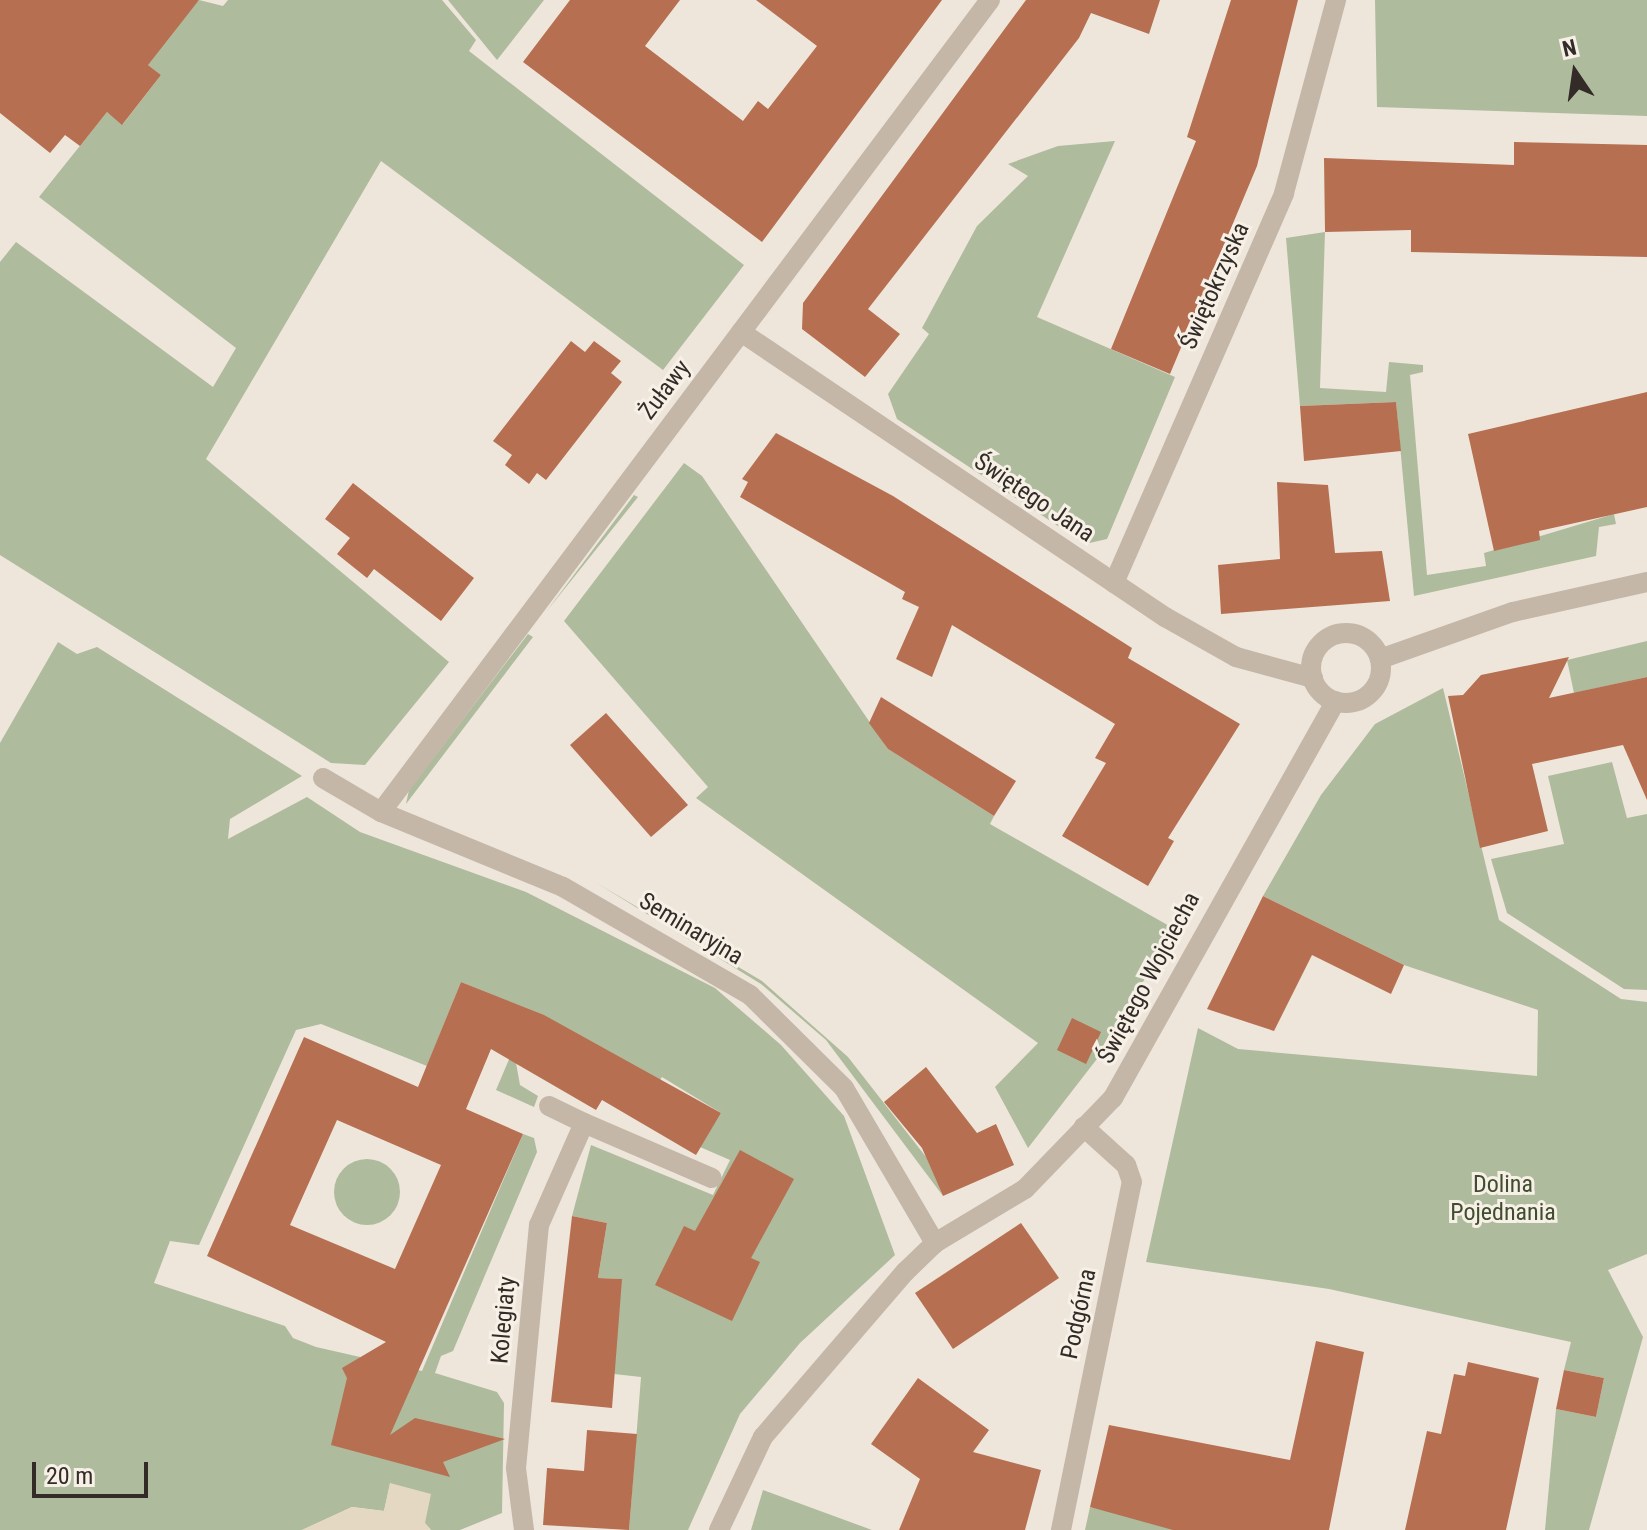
<!DOCTYPE html>
<html>
<head>
<meta charset="utf-8">
<style>
	body { margin:0 }
	#map { position:relative; width:1647px; height:1530px; overflow:hidden; background:#eee6db; font-family:"Roboto Condensed",sans-serif }
	div>[style] { position:absolute }
	.green>* { inset:0; background:#afbb9d }
	.round { border-radius:50% }
	.plaza>* { inset:0; background:#e4d8c3 }
	.building>* { inset:0; background:#b66f50 }
	.street>* { height:20px; margin:-10px; padding:0 10px; transform-origin:10px; border-radius:10px; background:#c4b7a8 }
	.street>.ring { margin:-10px; padding:0; box-sizing:content-box; background:none; border:20px solid #c4b7a8; border-radius:50% }
	span { translate:-50% -50%; white-space:nowrap; text-align:center; line-height:1.15; -webkit-text-stroke:6px #f6f0e6; paint-order:stroke }
	.street-label { font-size:24px; color:#322b27 }
	.park-label { font-size:24px; color:#404d2e }
	.north { position:absolute; left:1535px; top:32px; width:80px; height:80px; -webkit-text-stroke:6px #f6f0e6; paint-order:stroke; rotate:347deg; font-size:22px; font-weight:700; line-height:32px; text-align:center; color:#322b27 }
	.north::after { content:''; display:block; margin:auto; width:28px; height:36px; background:#322b27; clip-path:polygon(50% 0,100% 100%,50% 72%,0 100%) }
	.scale { position:absolute; left:32px; top:1462px; width:116px; height:36px; box-sizing:border-box; border:4px solid #322b27; border-top:0; padding-left:10px; font-size:24px; line-height:28px; white-space:nowrap; color:#322b27; -webkit-text-stroke:6px #f6f0e6; paint-order:stroke }
</style>
</head>
<body>
<div id="map">
	<div class="green">
		<div style="clip-path:polygon(199px 0,223px 6px,228px 0,442px 0,476px 40px,469px 51px,744px 265px,663px 370px,381px 161px,206px 459px,449px 662px,365px 765px,331px 763px,0 555px,0 262px,16px 242px,213px 387px,236px 348px,39px 197px,107px 112px,123px 124px,161px 75px,144px 62px)"></div>
		<div style="clip-path:polygon(448px 0,544px 0,497px 60px)"></div>
		<div style="clip-path:polygon(1375px 0,1647px 0,1647px 116px,1377px 107px)"></div>
		<div style="clip-path:polygon(1115px 141px,1037px 317px,1175px 377px,1107px 539px,1085px 544px,897px 419px,888px 394px,929px 334px,922px 328px,977px 226px,1028px 176px,1008px 164px,1058px 146px)"></div>
		<div style="clip-path:polygon(1325px 232px,1320px 388px,1386px 392px,1389px 362px,1423px 365px,1423px 372px,1410px 375px,1427px 575px,1486px 566px,1484px 553px,1614px 514px,1616px 524px,1599px 527px,1596px 556px,1414px 596px,1396px 402px,1300px 406px,1286px 238px)"></div>
		<div style="clip-path:polygon(684px 463px,702px 476px,888px 749px,994px 816px,990px 824px,1171px 927px,1117px 1033px,1028px 1148px,995px 1087px,1038px 1043px,696px 798px,708px 787px,564px 621px)"></div>
		<div style="clip-path:polygon(634px 495px,638px 497px,546px 612px)"></div>
		<div style="clip-path:polygon(528px 634px,533px 637px,406px 804px,409px 790px)"></div>
		<div style="clip-path:polygon(1647px 641px,1647px 677px,1574px 693px,1567px 660px)"></div>
		<div style="clip-path:polygon(58px 642px,77px 654px,97px 647px,302px 776px,230px 819px,228px 839px,307px 797px,360px 832px,526px 892px,715px 988px,781px 1045px,844px 1116px,895px 1255px,800px 1343px,740px 1414px,688px 1530px,629px 1530px,641px 1377px,614px 1374px,621px 1279px,598px 1278px,607px 1223px,572px 1216px,591px 1145px,713px 1195px,730px 1160px,700px 1147px,721px 1113px,662px 1077px,653px 1091px,516px 1063px,520px 1085px,538px 1096px,534px 1107px,496px 1090px,530px 1010px,461px 982px,427px 1066px,321px 1024px,296px 1030px,199px 1245px,170px 1241px,154px 1283px,285px 1326px,293px 1338px,316px 1347px,422px 1371px,523px 1134px,534px 1138px,537px 1152px,453px 1351px,441px 1356px,435px 1373px,497px 1392px,504px 1403px,502px 1513px,460px 1530px,431px 1530px,390px 1484px,384px 1511px,352px 1507px,302px 1530px,0 1530px,0 743px)"></div>
		<div style="clip-path:polygon(1443px 688px,1499px 920px,1621px 999px,1647px 1002px,1647px 1254px,1608px 1270px,1643px 1337px,1589px 1530px,1545px 1530px,1556px 1409px,1596px 1417px,1604px 1378px,1564px 1370px,1571px 1342px,1329px 1289px,1146px 1262px,1198px 1028px,1238px 1049px,1537px 1076px,1538px 1010px,1404px 965px,1263px 896px,1321px 795px,1375px 724px)"></div>
		<div style="clip-path:polygon(1612px 762px,1627px 818px,1647px 814px,1647px 990px,1624px 989px,1507px 913px,1491px 859px,1564px 844px,1548px 776px)"></div>
		<div style="clip-path:polygon(595px 882px,762px 981px,848px 1057px,926px 1157px,943px 1196px,826px 1040px,761px 984px)"></div>
		<div class="round" style="left:334px;top:1159px;width:66px;height:66px"></div>
		<div style="clip-path:polygon(763px 1490px,872px 1530px,751px 1530px)"></div>
		<div style="clip-path:polygon(1090px 1507px,1174px 1525px,1173px 1530px,1085px 1530px)"></div>
	</div>
	<div class="plaza">
		<div style="clip-path:polygon(390px 1483px,431px 1494px,425px 1523px,431px 1530px,302px 1530px,352px 1507px,384px 1511px)"></div>
	</div>
	<div class="building">
		<div style="clip-path:polygon(0 0,199px 0,148px 65px,161px 75px,122px 125px,107px 112px,80px 146px,65px 135px,50px 153px,0 113px)"></div>
		<div style="clip-path:polygon(570px 0,680px 0,645px 46px,743px 121px,758px 101px,768px 109px,817px 46px,756px 0,942px 0,762px 242px,523px 62px)"></div>
		<div style="clip-path:polygon(1026px 0,1160px 0,1149px 34px,1091px 13px,1079px 38px,868px 309px,900px 334px,865px 377px,802px 329px,803px 303px)"></div>
		<div style="clip-path:polygon(1231px 0,1298px 0,1257px 166px,1170px 374px,1111px 349px,1196px 141px,1187px 137px)"></div>
		<div style="clip-path:polygon(1514px 142px,1647px 145px,1647px 257px,1411px 252px,1411px 230px,1325px 232px,1324px 158px,1514px 165px)"></div>
		<div style="clip-path:polygon(571px 341px,585px 352px,594px 341px,621px 361px,611px 373px,622px 382px,546px 480px,537px 473px,529px 484px,505px 465px,512px 455px,493px 441px)"></div>
		<div style="clip-path:polygon(1647px 392px,1647px 507px,1539px 531px,1540px 540px,1494px 551px,1468px 434px)"></div>
		<div style="clip-path:polygon(1396px 402px,1401px 451px,1304px 461px,1300px 406px)"></div>
		<div style="clip-path:polygon(776px 433px,893px 496px,1132px 648px,1128px 658px,1240px 724px,1168px 838px,1174px 841px,1148px 886px,1062px 836px,1106px 763px,1095px 758px,1115px 724px,952px 625px,932px 677px,896px 659px,919px 607px,902px 599px,905px 592px,740px 497px,748px 482px,742px 479px)"></div>
		<div style="clip-path:polygon(1277px 482px,1328px 485px,1335px 553px,1382px 551px,1390px 601px,1221px 614px,1218px 565px,1280px 559px)"></div>
		<div style="clip-path:polygon(353px 483px,474px 578px,441px 621px,374px 569px,367px 578px,337px 554px,350px 538px,325px 519px)"></div>
		<div style="clip-path:polygon(1569px 657px,1549px 698px,1647px 677px,1647px 800px,1623px 745px,1532px 764px,1548px 831px,1480px 848px,1448px 696px,1463px 695px,1481px 675px)"></div>
		<div style="clip-path:polygon(881px 697px,1016px 781px,994px 816px,888px 749px,869px 723px)"></div>
		<div style="clip-path:polygon(606px 713px,688px 805px,651px 837px,570px 745px)"></div>
		<div style="clip-path:polygon(1263px 896px,1404px 965px,1391px 994px,1312px 955px,1274px 1031px,1207px 1009px)"></div>
		<div style="clip-path:polygon(evenodd,461px 982px,544px 1015px,721px 1113px,696px 1155px,602px 1100px,596px 1110px,491px 1049px,466px 1109px,523px 1134px,390px 1435px,415px 1418px,505px 1439px,443px 1462px,450px 1477px,331px 1445px,347px 1378px,342px 1368px,386px 1342px,207px 1256px,304px 1037px,418px 1087px,461px 982px,337px 1120px,441px 1165px,395px 1269px,290px 1225px,337px 1120px)"></div>
		<div style="clip-path:polygon(1072px 1018px,1101px 1032px,1086px 1064px,1057px 1050px)"></div>
		<div style="clip-path:polygon(926px 1067px,977px 1133px,996px 1124px,1014px 1165px,943px 1196px,922px 1148px,884px 1102px)"></div>
		<div style="clip-path:polygon(740px 1150px,794px 1179px,751px 1258px,760px 1262px,732px 1321px,655px 1285px,684px 1226px,695px 1231px)"></div>
		<div style="clip-path:polygon(572px 1216px,607px 1223px,598px 1278px,622px 1279px,612px 1408px,551px 1402px)"></div>
		<div style="clip-path:polygon(1021px 1223px,1059px 1278px,953px 1349px,915px 1293px)"></div>
		<div style="clip-path:polygon(1316px 1341px,1364px 1352px,1329px 1530px,1173px 1530px,1090px 1507px,1109px 1425px,1290px 1460px)"></div>
		<div style="clip-path:polygon(1468px 1362px,1539px 1378px,1506px 1530px,1405px 1530px,1427px 1431px,1441px 1434px,1454px 1374px,1465px 1376px)"></div>
		<div style="clip-path:polygon(1564px 1370px,1604px 1378px,1596px 1417px,1556px 1409px)"></div>
		<div style="clip-path:polygon(918px 1378px,989px 1430px,973px 1452px,1041px 1470px,1025px 1530px,899px 1530px,920px 1479px,871px 1444px)"></div>
		<div style="clip-path:polygon(587px 1430px,637px 1434px,629px 1530px,543px 1525px,547px 1468px,584px 1471px)"></div>
	</div>
	<div class="street">
		<div style="left:741px;top:332px;width:511px;rotate:33.91deg"></div>
		<div style="left:1165px;top:617px;width:81px;rotate:29.4deg"></div>
		<div style="left:1236px;top:657px;width:80px;rotate:15.3deg"></div>
		<div style="left:1114px;top:583px;width:425px;rotate:-66.4deg"></div>
		<div style="left:1284px;top:193px;width:200px;rotate:-74.9deg"></div>
		<div class="ring" style="left:1311px;top:633px;width:50px;height:50px"></div>
		<div style="left:1380px;top:659px;width:141px;rotate:-19.5deg"></div>
		<div style="left:1513px;top:612px;width:137px;rotate:-12.6deg"></div>
		<div style="left:323px;top:778px;width:67px;rotate:30.4deg"></div>
		<div style="left:381px;top:812px;width:197px;rotate:22.4deg"></div>
		<div style="left:563px;top:887px;width:216px;rotate:30deg"></div>
		<div style="left:750px;top:995px;width:132px;rotate:44.7deg"></div>
		<div style="left:844px;top:1088px;width:180px;rotate:59.6deg"></div>
		<div style="left:381px;top:812px;width:1015px;rotate:-53.13deg"></div>
		<div style="left:549px;top:1106px;width:39px;rotate:26deg"></div>
		<div style="left:524px;top:1530px;width:63px;rotate:-97.4deg"></div>
		<div style="left:516px;top:1468px;width:244px;rotate:-84.6deg"></div>
		<div style="left:539px;top:1225px;width:111px;rotate:-66.2deg"></div>
		<div style="left:584px;top:1123px;width:139px;rotate:23.3deg"></div>
		<div style="left:719px;top:1530px;width:103px;rotate:-64.7deg"></div>
		<div style="left:763px;top:1437px;width:218px;rotate:-49.3deg"></div>
		<div style="left:905px;top:1272px;width:42px;rotate:-44deg"></div>
		<div style="left:935px;top:1243px;width:105px;rotate:-31deg"></div>
		<div style="left:1025px;top:1189px;width:127px;rotate:-46deg"></div>
		<div style="left:1113px;top:1098px;width:455px;rotate:-60.7deg"></div>
		<div style="left:1061px;top:1530px;width:355px;rotate:-78.5deg"></div>
		<div style="left:1132px;top:1182px;width:18px;rotate:-109deg"></div>
		<div style="left:1126px;top:1165px;width:57px;rotate:-137.9deg"></div>
	</div>
	<div class="street-label">
		<span style="left:1215px;top:286px;rotate:-66deg">Świętokrzyska</span>
		<span style="left:665px;top:390px;rotate:-53deg">Żuławy</span>
		<span style="left:1034px;top:498px;rotate:34deg">Świętego Jana</span>
		<span style="left:691px;top:929px;rotate:31deg">Seminaryjna</span>
		<span style="left:1149px;top:978px;rotate:-62deg">Świętego Wojciecha</span>
		<span style="left:1079px;top:1314px;rotate:-78deg">Podgórna</span>
		<span style="left:504px;top:1320px;rotate:-85deg">Kolegiaty</span>
	</div>
	<div class="park-label">
		<span style="left:1503px;top:1199px">Dolina<br>Pojednania</span>
	</div>
	<div class="north">N</div>
	<div class="scale">20 m</div>
</div>
</body>
</html>
